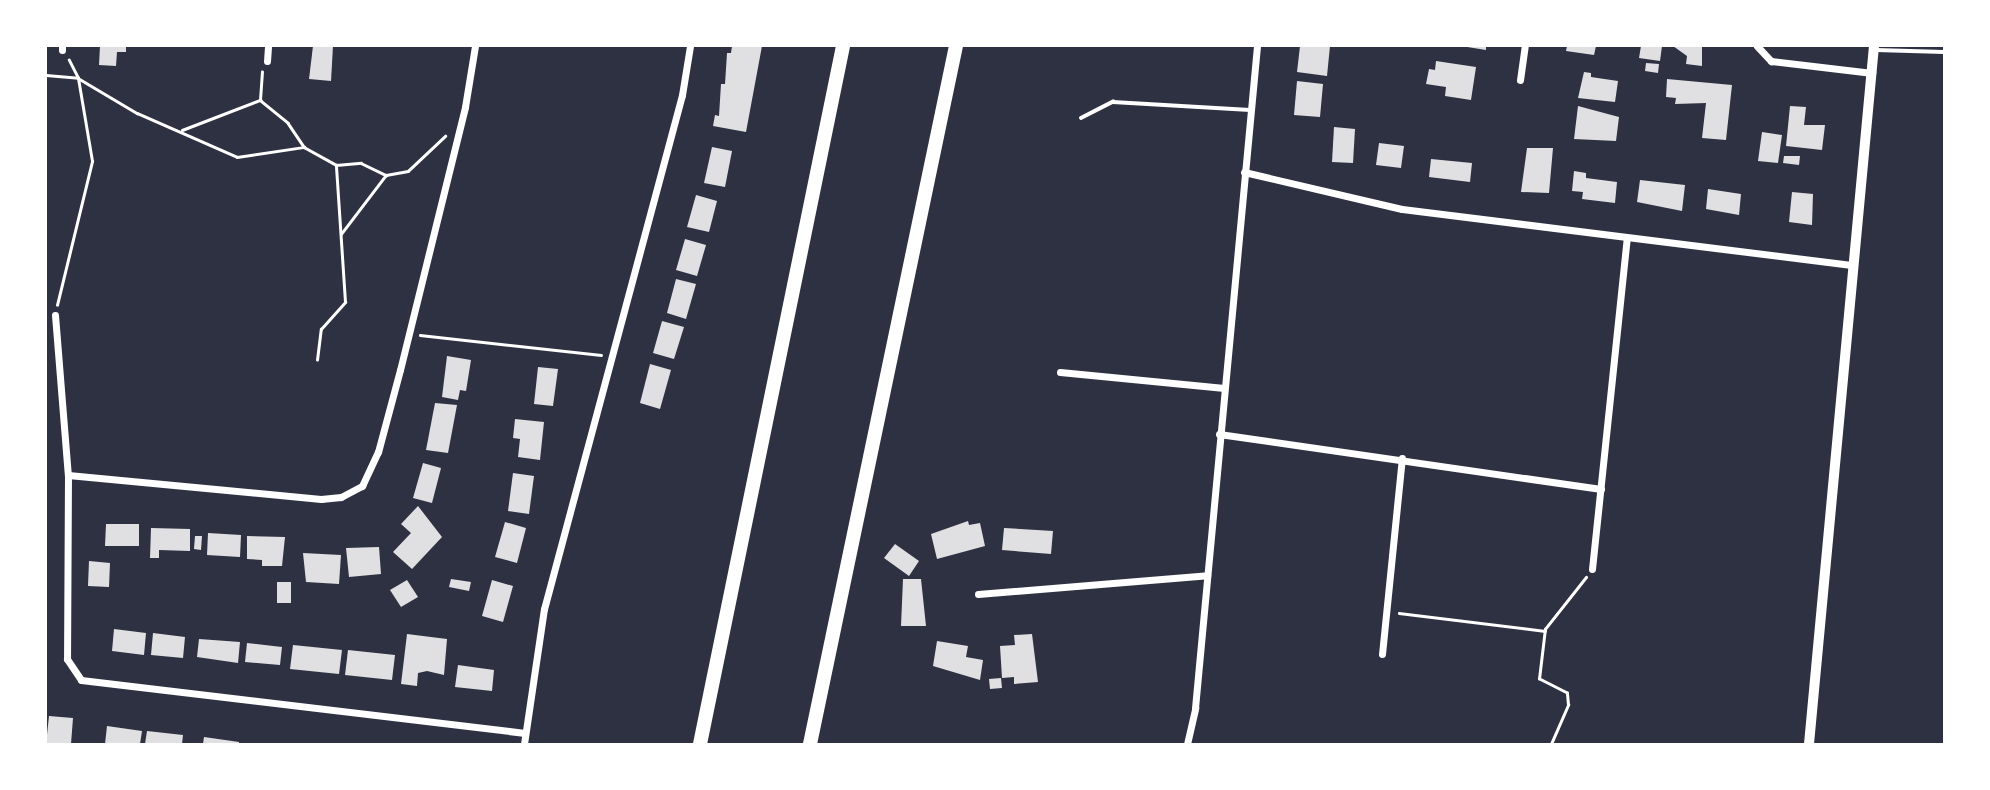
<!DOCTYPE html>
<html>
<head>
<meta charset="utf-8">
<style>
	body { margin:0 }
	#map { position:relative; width:1990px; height:790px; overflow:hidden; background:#2d3142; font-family:"Public Sans",sans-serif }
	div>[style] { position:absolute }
	.building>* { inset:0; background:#e0e0e3 }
	.path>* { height:2.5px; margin:-1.25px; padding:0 1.25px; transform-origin:1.25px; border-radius:1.25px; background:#fff }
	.service>* { height:3.5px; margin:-1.75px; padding:0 1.75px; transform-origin:1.75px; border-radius:1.75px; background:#fff }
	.minor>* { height:7px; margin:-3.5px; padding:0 3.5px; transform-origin:3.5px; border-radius:3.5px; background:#fff }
	.tertiary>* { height:10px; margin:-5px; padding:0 5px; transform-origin:5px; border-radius:5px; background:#fff }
	.motorway>* { height:14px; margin:-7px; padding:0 7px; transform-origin:7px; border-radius:7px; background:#fff }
	span { translate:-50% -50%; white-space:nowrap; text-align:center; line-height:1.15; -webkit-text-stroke:7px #fff; paint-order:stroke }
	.frame { position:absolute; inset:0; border:47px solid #fff; pointer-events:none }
</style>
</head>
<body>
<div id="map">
	<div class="building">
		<div style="clip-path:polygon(100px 46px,126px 46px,126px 52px,117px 52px,116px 66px,99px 65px)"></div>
		<div style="clip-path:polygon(313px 46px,333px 46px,331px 81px,309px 79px)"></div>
		<div style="clip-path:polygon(732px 46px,762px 46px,746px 132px,713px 126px,715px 115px,719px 116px,721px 84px,725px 84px,727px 53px,731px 53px)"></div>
		<div style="clip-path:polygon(1300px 46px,1330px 46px,1327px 76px,1297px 72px)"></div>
		<div style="clip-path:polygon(1461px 46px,1486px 46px,1486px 50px)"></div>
		<div style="clip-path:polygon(1567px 46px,1596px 46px,1594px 55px,1566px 51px)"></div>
		<div style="clip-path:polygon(1641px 46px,1662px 46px,1660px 61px,1639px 58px)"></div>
		<div style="clip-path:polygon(1673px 46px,1702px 46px,1702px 66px,1686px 64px,1687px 56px)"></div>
		<div style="clip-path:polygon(1436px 61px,1476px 67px,1471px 100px,1445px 96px,1446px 87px,1426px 84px,1429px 69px,1435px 70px)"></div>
		<div style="clip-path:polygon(1646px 63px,1659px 64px,1658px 73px,1645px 71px)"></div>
		<div style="clip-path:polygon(1584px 72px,1591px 73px,1591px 77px,1618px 81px,1615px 102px,1578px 98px)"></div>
		<div style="clip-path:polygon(1667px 79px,1732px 85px,1726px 140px,1702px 138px,1706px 103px,1675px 104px,1676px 98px,1666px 97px)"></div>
		<div style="clip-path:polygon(1297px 81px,1323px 84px,1320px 117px,1294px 115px)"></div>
		<div style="clip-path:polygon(1578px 106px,1619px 117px,1616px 141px,1574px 139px)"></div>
		<div style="clip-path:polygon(1790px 106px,1806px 107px,1804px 125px,1825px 125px,1822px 150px,1786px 146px)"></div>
		<div style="clip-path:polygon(1334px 127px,1355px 129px,1353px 163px,1332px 162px)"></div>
		<div style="clip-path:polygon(1762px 132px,1782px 135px,1778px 163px,1758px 161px)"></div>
		<div style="clip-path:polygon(1379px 143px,1404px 146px,1401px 168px,1376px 165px)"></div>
		<div style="clip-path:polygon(712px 147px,732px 151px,725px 187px,704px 183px)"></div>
		<div style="clip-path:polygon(1527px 148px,1553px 148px,1549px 193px,1521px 192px)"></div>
		<div style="clip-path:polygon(1784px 156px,1800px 156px,1799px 165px,1783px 163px)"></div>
		<div style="clip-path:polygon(1431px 159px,1472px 163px,1470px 182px,1429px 177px)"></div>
		<div style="clip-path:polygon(1574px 171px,1586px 173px,1586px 178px,1617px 182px,1615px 203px,1582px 199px,1583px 192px,1572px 191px)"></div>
		<div style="clip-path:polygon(1640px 180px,1685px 185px,1682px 211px,1637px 202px)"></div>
		<div style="clip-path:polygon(1708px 189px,1741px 194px,1739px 215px,1706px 209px)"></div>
		<div style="clip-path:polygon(1792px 192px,1813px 194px,1812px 225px,1789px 222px)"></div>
		<div style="clip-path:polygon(696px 195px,717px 201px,709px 232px,687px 227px)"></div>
		<div style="clip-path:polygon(685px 239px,706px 245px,697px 276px,676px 270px)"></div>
		<div style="clip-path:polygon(676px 279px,696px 284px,686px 319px,667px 313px)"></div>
		<div style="clip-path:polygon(662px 321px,684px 327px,674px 359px,653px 353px)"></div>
		<div style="clip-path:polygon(447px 356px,471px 360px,466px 391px,460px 390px,458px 400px,442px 397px)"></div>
		<div style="clip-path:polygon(650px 364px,671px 370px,660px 409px,640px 403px)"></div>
		<div style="clip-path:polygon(538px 367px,558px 369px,553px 406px,534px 404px)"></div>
		<div style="clip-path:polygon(435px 403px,457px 405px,448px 453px,426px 450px)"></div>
		<div style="clip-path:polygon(515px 419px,544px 422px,540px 460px,518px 457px,520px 439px,513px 438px)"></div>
		<div style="clip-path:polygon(423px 463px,441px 468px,432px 503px,413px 498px)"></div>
		<div style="clip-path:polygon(513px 473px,534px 476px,529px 514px,508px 511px)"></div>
		<div style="clip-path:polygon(418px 506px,442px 537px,412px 569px,393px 552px,411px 533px,401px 524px)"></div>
		<div style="clip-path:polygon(968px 521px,969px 525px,980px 523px,985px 546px,937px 559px,931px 534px)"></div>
		<div style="clip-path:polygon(505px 522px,526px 528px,517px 563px,495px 557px)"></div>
		<div style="clip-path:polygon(106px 524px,139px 524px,139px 546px,105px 546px)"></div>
		<div style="clip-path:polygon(151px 528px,190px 529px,190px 551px,159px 550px,159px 558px,150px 558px)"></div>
		<div style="clip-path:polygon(1004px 528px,1053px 531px,1051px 554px,1002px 550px)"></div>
		<div style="clip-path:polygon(208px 533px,241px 535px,240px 557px,207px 555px)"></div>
		<div style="clip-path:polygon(195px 536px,202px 536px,201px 550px,194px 549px)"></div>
		<div style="clip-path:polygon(247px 536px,285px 537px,282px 566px,262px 566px,262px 560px,247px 559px)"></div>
		<div style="clip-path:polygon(895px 544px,919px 561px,909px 576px,884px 558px)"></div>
		<div style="clip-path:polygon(379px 547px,381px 574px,349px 577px,346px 548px)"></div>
		<div style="clip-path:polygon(303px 553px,341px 555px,339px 584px,306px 582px)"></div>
		<div style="clip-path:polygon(89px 561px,110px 563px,109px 587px,88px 586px)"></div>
		<div style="clip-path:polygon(451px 579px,471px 582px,469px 591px,449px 587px)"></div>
		<div style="clip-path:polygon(903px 579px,921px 579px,926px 626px,901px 626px)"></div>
		<div style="clip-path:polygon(407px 580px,418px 597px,401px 607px,390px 590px)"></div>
		<div style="clip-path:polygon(492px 580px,513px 586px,503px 622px,482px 616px)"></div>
		<div style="clip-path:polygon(277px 582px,291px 582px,291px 603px,277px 603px)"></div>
		<div style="clip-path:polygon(114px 629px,146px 633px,144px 655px,112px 651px)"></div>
		<div style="clip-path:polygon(153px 633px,185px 637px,183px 658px,151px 655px)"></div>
		<div style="clip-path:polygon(407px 634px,447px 639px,444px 675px,427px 671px,418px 673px,417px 686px,401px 684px)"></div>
		<div style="clip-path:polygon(1032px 634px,1038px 682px,1014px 684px,1014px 677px,1002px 678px,1000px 646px,1015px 645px,1014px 635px)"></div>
		<div style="clip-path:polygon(199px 639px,240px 642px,238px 663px,197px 657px)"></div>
		<div style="clip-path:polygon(937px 641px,968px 646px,966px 657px,983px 660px,980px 680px,933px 666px)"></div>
		<div style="clip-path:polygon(247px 643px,282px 647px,280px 665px,245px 662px)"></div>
		<div style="clip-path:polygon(293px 645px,342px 650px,339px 674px,290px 669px)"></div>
		<div style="clip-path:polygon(348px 650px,395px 655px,392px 680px,345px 675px)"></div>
		<div style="clip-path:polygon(458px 665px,494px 670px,492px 691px,455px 687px)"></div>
		<div style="clip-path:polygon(1001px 678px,1002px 688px,990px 689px,989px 679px)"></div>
		<div style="clip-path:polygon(49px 716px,73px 718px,71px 744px,46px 744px)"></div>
		<div style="clip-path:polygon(107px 726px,142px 731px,140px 744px,105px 744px)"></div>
		<div style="clip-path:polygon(147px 731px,183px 735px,182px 744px,145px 744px)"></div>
		<div style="clip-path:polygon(204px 737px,239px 742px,239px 744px,203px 744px)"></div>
	</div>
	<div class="path">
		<div style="left:46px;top:75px;width:32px;rotate:5deg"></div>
		<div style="left:78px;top:78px;width:69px;rotate:30.7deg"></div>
		<div style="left:137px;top:113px;width:109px;rotate:23.7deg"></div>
		<div style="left:237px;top:157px;width:68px;rotate:-8.5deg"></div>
		<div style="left:304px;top:147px;width:37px;rotate:29deg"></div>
		<div style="left:336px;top:165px;width:25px;rotate:-5deg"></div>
		<div style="left:361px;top:163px;width:28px;rotate:26deg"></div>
		<div style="left:386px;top:175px;width:22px;rotate:-10deg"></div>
		<div style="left:408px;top:171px;width:51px;rotate:-43.4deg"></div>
		<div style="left:260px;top:100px;width:28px;rotate:-86deg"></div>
		<div style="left:182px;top:130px;width:84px;rotate:-21deg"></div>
		<div style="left:260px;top:100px;width:36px;rotate:39deg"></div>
		<div style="left:288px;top:123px;width:29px;rotate:56deg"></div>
		<div style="left:341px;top:234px;width:74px;rotate:-52.7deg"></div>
		<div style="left:57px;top:305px;width:148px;rotate:-76.3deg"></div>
		<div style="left:92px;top:161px;width:84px;rotate:-99.6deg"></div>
		<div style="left:78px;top:78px;width:20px;rotate:-117deg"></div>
		<div style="left:420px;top:335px;width:182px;rotate:6.3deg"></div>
		<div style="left:317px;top:360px;width:31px;rotate:-83deg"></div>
		<div style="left:321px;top:329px;width:36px;rotate:-48deg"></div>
		<div style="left:345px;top:302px;width:137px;rotate:-93.8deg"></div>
		<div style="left:1399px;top:613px;width:147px;rotate:7deg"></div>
		<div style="left:1551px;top:744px;width:43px;rotate:-66.4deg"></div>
		<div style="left:1568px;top:705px;width:12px;rotate:-95deg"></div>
		<div style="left:1567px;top:693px;width:31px;rotate:-153deg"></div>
		<div style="left:1539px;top:679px;width:50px;rotate:-83.2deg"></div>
		<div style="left:1545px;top:629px;width:66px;rotate:-51.7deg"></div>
	</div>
	<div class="service">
		<div style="left:1876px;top:50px;width:68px;rotate:1.7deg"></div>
		<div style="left:1081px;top:118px;width:36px;rotate:-27deg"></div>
		<div style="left:1113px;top:102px;width:137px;rotate:3.3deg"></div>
	</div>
	<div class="minor">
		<div style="left:1757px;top:46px;width:21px;rotate:47deg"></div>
		<div style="left:1771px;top:61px;width:102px;rotate:6.8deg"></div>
		<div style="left:62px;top:50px;width:4px;rotate:-90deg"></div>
		<div style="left:267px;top:61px;width:15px;rotate:-86deg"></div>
		<div style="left:1520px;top:80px;width:34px;rotate:-82deg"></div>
		<div style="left:1244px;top:172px;width:162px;rotate:13.2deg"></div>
		<div style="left:1402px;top:209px;width:455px;rotate:7.1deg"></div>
		<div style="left:55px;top:315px;width:161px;rotate:85.4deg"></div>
		<div style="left:68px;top:475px;width:184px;rotate:90.3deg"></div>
		<div style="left:67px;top:659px;width:25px;rotate:56deg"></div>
		<div style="left:81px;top:680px;width:447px;rotate:6.8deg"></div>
		<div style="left:1060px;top:372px;width:165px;rotate:5.6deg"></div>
		<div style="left:1219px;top:434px;width:386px;rotate:8.2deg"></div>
		<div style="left:68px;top:475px;width:254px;rotate:5.4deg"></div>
		<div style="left:321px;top:499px;width:20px;rotate:-6deg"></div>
		<div style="left:341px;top:497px;width:24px;rotate:-28deg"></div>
		<div style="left:362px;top:486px;width:38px;rotate:-65deg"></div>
		<div style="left:378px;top:452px;width:85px;rotate:-75deg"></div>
		<div style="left:400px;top:370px;width:271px;rotate:-76.1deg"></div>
		<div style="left:465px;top:107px;width:62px;rotate:-80.7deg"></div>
		<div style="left:1592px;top:569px;width:333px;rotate:-84deg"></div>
		<div style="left:978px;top:594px;width:230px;rotate:-4.7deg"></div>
		<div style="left:1382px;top:654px;width:197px;rotate:-84.2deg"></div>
		<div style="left:524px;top:744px;width:136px;rotate:-81.6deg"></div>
		<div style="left:544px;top:609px;width:532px;rotate:-74.97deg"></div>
		<div style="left:682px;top:95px;width:50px;rotate:-80.7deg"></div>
		<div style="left:1187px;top:744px;width:37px;rotate:-77deg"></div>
		<div style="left:1195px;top:708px;width:665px;rotate:-84.65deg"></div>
	</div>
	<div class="tertiary">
		<div style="left:1809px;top:744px;width:701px;rotate:-84.68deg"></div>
	</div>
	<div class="motorway">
		<div style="left:700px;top:744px;width:712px;rotate:-78.42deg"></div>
		<div style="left:810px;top:744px;width:713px;rotate:-78.19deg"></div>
	</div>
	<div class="frame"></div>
</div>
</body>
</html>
